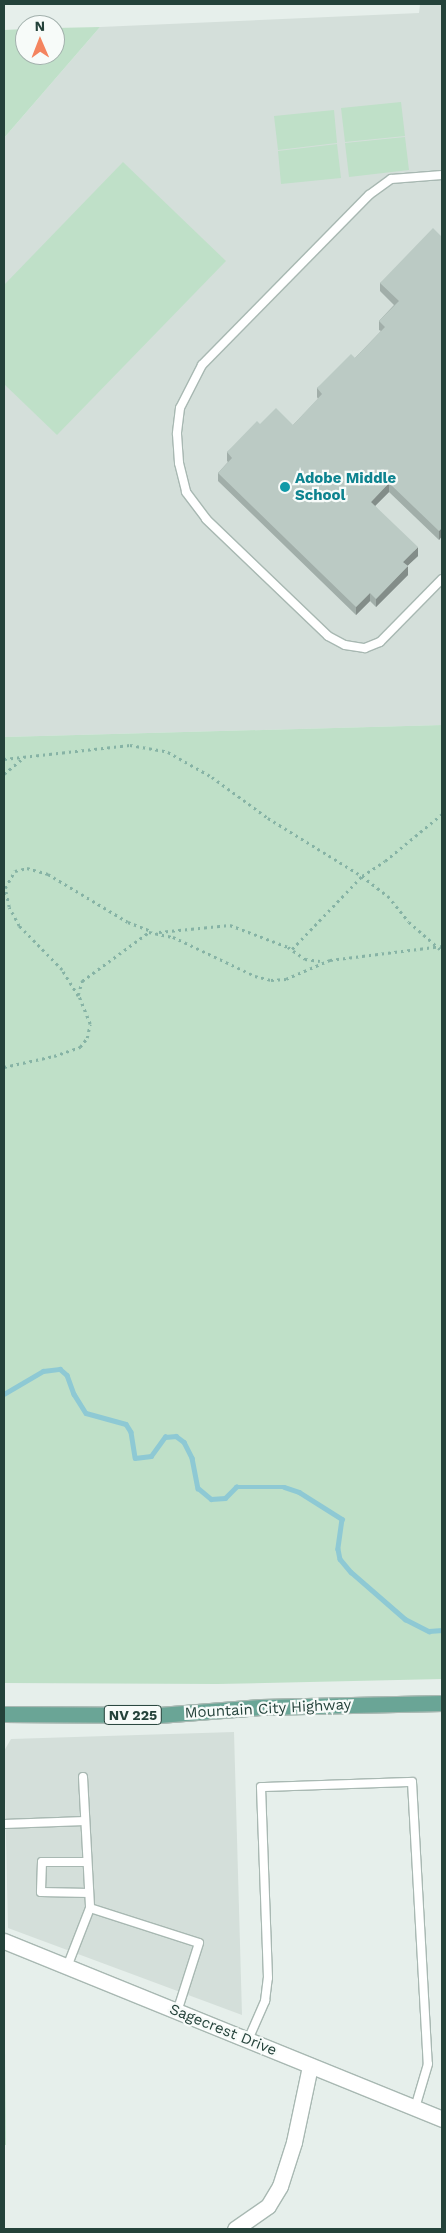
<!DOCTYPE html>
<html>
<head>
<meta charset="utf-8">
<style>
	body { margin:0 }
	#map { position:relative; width:446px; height:2233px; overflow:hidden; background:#e6efeb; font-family:"Work Sans",sans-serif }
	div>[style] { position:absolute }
	.built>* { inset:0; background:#d4dfda }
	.green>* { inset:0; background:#bfe0c8 }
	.stream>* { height:4.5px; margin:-2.25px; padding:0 2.25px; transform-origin:2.25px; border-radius:2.25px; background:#8ec9d4 }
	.path>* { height:2.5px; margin-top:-1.25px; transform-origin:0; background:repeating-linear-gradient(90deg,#86b3a5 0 2.5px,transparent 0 6.5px) }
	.roads { filter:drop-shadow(1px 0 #a8b8b2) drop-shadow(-1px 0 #a8b8b2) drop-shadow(0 1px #a8b8b2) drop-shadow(0 -1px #a8b8b2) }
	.service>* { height:8px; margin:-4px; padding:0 4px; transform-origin:4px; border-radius:4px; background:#fff }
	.minor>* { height:15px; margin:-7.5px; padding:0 7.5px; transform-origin:7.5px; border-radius:7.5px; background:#fff }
	.primary>* { height:15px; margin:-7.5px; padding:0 7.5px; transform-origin:7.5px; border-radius:7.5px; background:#6aa596 }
	.wall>* { inset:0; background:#a1aea9 }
	.shaded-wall>* { inset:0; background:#838d89 }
	.building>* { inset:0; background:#bbcac4 }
	.dots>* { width:14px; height:14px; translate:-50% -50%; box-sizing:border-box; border:2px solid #f7fbf9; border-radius:50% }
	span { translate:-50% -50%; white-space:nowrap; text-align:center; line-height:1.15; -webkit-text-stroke:4.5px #f7fbf9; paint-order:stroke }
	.shield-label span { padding:1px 4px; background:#f7fbf9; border:1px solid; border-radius:4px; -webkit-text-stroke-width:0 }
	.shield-label { font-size:14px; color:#24423a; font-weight:700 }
	.culture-label { font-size:15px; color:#0d838f; font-weight:700 }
	.left { translate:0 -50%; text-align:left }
	.street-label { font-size:15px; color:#24423a }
	.frame { position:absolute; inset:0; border:5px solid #24423a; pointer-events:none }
	.north { position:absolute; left:15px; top:15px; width:50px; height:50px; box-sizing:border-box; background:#f7fbf9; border:1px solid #a3b1ad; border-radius:50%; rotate:359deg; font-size:14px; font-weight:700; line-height:20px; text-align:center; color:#24423a }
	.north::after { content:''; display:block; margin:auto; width:18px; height:22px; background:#f4845f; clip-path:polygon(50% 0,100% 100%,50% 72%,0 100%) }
</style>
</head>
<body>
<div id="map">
	<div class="built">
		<div style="clip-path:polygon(420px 4px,442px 4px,442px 725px,4px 737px,4px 138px,100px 27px,419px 13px)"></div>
		<div style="clip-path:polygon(234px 1732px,242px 2015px,8px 1928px,4px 1751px,11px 1739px)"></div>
	</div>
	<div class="green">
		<div style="clip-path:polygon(100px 27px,4px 138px,4px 30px,25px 29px,25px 55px,55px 55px,55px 28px)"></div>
		<div style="clip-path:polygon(401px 102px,405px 136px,345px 142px,341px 108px)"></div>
		<div style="clip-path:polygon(334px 110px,337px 143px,278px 150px,274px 116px)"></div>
		<div style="clip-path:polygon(405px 137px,409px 170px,349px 177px,345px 143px)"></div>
		<div style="clip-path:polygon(337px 144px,341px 178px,281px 184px,278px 151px)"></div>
		<div style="clip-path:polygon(123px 162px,226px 261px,57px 435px,4px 384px,4px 285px)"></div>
		<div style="clip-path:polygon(442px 725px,442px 1679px,217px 1684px,4px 1683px,4px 737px)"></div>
		<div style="clip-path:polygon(4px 1958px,6px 2145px,4px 2145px)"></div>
	</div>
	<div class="stream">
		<div style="left:4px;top:1394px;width:45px;rotate:-30.5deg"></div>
		<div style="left:43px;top:1371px;width:17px;rotate:-7deg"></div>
		<div style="left:60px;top:1369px;width:9px;rotate:41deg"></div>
		<div style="left:67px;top:1375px;width:20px;rotate:70deg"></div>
		<div style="left:74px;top:1394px;width:22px;rotate:58deg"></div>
		<div style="left:86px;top:1413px;width:41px;rotate:15.4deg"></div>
		<div style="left:126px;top:1424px;width:9px;rotate:58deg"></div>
		<div style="left:131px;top:1432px;width:26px;rotate:81deg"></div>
		<div style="left:135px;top:1458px;width:16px;rotate:-7deg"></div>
		<div style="left:151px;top:1456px;width:24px;rotate:-54deg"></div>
		<div style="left:165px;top:1437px;width:11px;rotate:-5deg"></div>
		<div style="left:176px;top:1436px;width:10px;rotate:37deg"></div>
		<div style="left:184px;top:1442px;width:18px;rotate:63deg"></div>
		<div style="left:192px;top:1458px;width:31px;rotate:79deg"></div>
		<div style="left:198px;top:1488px;width:17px;rotate:40deg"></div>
		<div style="left:211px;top:1499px;width:14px;rotate:-4deg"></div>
		<div style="left:225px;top:1498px;width:16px;rotate:-45deg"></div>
		<div style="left:236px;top:1487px;width:48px"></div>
		<div style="left:284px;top:1487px;width:16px;rotate:18deg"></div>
		<div style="left:299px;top:1492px;width:51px;rotate:32.1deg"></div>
		<div style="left:342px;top:1519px;width:30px;rotate:98deg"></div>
		<div style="left:338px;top:1549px;width:10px;rotate:79deg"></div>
		<div style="left:340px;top:1559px;width:17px;rotate:50deg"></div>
		<div style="left:351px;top:1572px;width:72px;rotate:41deg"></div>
		<div style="left:405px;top:1619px;width:27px;rotate:27deg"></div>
		<div style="left:429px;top:1631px;width:13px;rotate:-4deg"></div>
	</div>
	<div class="path">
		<div style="left:4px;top:759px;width:127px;rotate:-6.3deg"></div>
		<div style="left:130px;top:745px;width:39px;rotate:10deg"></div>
		<div style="left:168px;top:752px;width:51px;rotate:29.6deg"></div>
		<div style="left:212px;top:777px;width:69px;rotate:36.2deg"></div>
		<div style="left:268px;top:818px;width:110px;rotate:31.7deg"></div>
		<div style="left:362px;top:876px;width:33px;rotate:38deg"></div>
		<div style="left:388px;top:896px;width:33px;rotate:51deg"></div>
		<div style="left:409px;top:922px;width:44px;rotate:41.3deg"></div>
		<div style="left:4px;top:774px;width:26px;rotate:-40deg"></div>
		<div style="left:159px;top:932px;width:71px;rotate:-5.6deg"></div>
		<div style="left:230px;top:925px;width:62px;rotate:20.8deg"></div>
		<div style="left:288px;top:947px;width:21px;rotate:35deg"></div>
		<div style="left:305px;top:959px;width:15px;rotate:8deg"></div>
		<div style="left:292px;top:949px;width:101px;rotate:-46.2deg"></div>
		<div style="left:362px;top:876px;width:27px;rotate:-33deg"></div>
		<div style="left:385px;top:861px;width:74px;rotate:-39.5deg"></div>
		<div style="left:78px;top:996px;width:31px;rotate:-122deg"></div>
		<div style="left:62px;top:970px;width:62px;rotate:-134.3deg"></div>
		<div style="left:19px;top:926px;width:21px;rotate:-118deg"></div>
		<div style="left:9px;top:907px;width:19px;rotate:-102deg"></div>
		<div style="left:5px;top:888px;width:20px;rotate:-60deg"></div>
		<div style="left:15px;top:871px;width:12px;rotate:-14deg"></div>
		<div style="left:27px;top:868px;width:22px;rotate:16deg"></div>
		<div style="left:48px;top:874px;width:93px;rotate:31deg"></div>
		<div style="left:128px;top:922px;width:26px;rotate:21deg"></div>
		<div style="left:4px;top:1067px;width:51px;rotate:-12.4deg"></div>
		<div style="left:54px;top:1056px;width:28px;rotate:-19deg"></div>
		<div style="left:80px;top:1047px;width:11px;rotate:-52deg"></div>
		<div style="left:87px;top:1038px;width:14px;rotate:-78deg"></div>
		<div style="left:90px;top:1024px;width:31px;rotate:-112deg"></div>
		<div style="left:78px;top:995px;width:15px;rotate:-74deg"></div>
		<div style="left:82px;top:981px;width:83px;rotate:-36.2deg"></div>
		<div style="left:149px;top:932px;width:25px;rotate:12deg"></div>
		<div style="left:173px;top:937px;width:91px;rotate:25.4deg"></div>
		<div style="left:255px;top:976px;width:16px;rotate:14deg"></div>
		<div style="left:271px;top:980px;width:15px;rotate:-4deg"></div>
		<div style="left:286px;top:979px;width:48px;rotate:-23.4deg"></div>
		<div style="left:330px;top:960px;width:113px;rotate:-7.1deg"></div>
	</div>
	<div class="roads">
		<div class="service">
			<div style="left:442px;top:175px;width:51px;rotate:175.5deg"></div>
			<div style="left:391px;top:179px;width:27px;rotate:144deg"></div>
			<div style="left:369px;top:195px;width:238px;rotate:134.5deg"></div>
			<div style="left:202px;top:365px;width:48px;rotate:117.1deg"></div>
			<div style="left:180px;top:408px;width:26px;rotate:97deg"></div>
			<div style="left:177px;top:434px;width:29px;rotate:86deg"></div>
			<div style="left:179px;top:463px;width:30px;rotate:76deg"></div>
			<div style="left:186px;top:492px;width:34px;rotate:53deg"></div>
			<div style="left:206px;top:519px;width:169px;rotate:43.8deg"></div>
			<div style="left:328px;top:636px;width:19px;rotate:28deg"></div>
			<div style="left:345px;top:645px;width:20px;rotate:9deg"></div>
			<div style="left:365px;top:648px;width:16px;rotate:-22deg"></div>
			<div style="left:380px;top:642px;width:88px;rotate:-45.5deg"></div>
			<div style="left:83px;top:1777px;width:131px;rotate:86.9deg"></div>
			<div style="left:4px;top:1824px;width:81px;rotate:-2.1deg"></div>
			<div style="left:87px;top:1862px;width:45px;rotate:180deg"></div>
			<div style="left:42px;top:1862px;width:30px;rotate:92deg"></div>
			<div style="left:41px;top:1892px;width:48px;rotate:1.2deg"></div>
			<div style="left:67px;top:1967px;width:63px;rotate:-68.7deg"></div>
			<div style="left:90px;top:1908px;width:114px;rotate:17.8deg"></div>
			<div style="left:199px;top:1943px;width:72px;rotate:107.7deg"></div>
			<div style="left:248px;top:2040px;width:43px;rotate:-66.4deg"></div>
			<div style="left:265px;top:2001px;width:23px;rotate:-83deg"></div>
			<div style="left:268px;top:1978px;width:191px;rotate:-92.1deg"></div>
			<div style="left:261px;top:1787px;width:151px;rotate:-1.9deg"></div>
			<div style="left:412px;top:1782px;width:282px;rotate:86.8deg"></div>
			<div style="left:428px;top:2064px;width:46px;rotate:106.5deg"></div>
		</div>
		<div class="minor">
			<div style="left:4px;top:1941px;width:473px;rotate:22.1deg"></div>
			<div style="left:235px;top:2229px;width:40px;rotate:-34.9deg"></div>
			<div style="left:268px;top:2206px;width:23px;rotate:-59deg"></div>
			<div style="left:280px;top:2186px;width:46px;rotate:-72.3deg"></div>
			<div style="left:294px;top:2142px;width:78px;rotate:-78.1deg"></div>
		</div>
		<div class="primary">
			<div style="left:4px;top:1714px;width:155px;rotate:0.4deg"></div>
			<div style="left:159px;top:1715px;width:102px;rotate:-4.5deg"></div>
			<div style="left:261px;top:1707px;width:181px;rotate:-1.3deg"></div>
		</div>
	</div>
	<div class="wall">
		<div style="clip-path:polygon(442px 237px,442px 536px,439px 540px,389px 492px,375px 506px,418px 556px,407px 566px,408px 575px,376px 607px,370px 601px,356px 615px,218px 481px,218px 473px,228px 462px,227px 461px,227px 452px,260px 424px,293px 425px,318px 399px,317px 397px,317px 388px,355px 358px,381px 331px,379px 330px,379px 321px,394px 305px,380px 291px,380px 283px)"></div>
	</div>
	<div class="shaded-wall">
		<div style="clip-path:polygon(389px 483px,389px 492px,371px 510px,371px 502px)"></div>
		<div style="clip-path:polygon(442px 528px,442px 536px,439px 540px,439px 531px)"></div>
		<div style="clip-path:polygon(418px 547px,418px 556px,403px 570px,403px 562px)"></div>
		<div style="clip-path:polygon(408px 566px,408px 575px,376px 607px,376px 599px)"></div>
		<div style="clip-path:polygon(370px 593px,370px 601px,356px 615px,356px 607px)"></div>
	</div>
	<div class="building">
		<div style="clip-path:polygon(433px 228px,442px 237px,442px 528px,439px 531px,389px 483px,371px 502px,418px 547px,403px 562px,408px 566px,376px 599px,370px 593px,356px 607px,218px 473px,232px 458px,227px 452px,257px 421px,260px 424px,276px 408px,293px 425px,322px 394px,317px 388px,351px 354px,355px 358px,385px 327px,379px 321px,399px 301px,380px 283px)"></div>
	</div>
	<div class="dots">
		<div style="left:285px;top:487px;background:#0f9aa8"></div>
	</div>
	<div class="shield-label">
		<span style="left:133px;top:1715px">NV 225</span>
	</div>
	<div class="culture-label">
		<span class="left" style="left:295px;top:487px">Adobe Middle<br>School</span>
	</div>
	<div class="street-label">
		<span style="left:268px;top:1709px;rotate:-3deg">Mountain City Highway</span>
		<span style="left:223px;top:2030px;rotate:22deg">Sagecrest Drive</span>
	</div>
	<div class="frame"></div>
	<div class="north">N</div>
</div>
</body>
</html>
